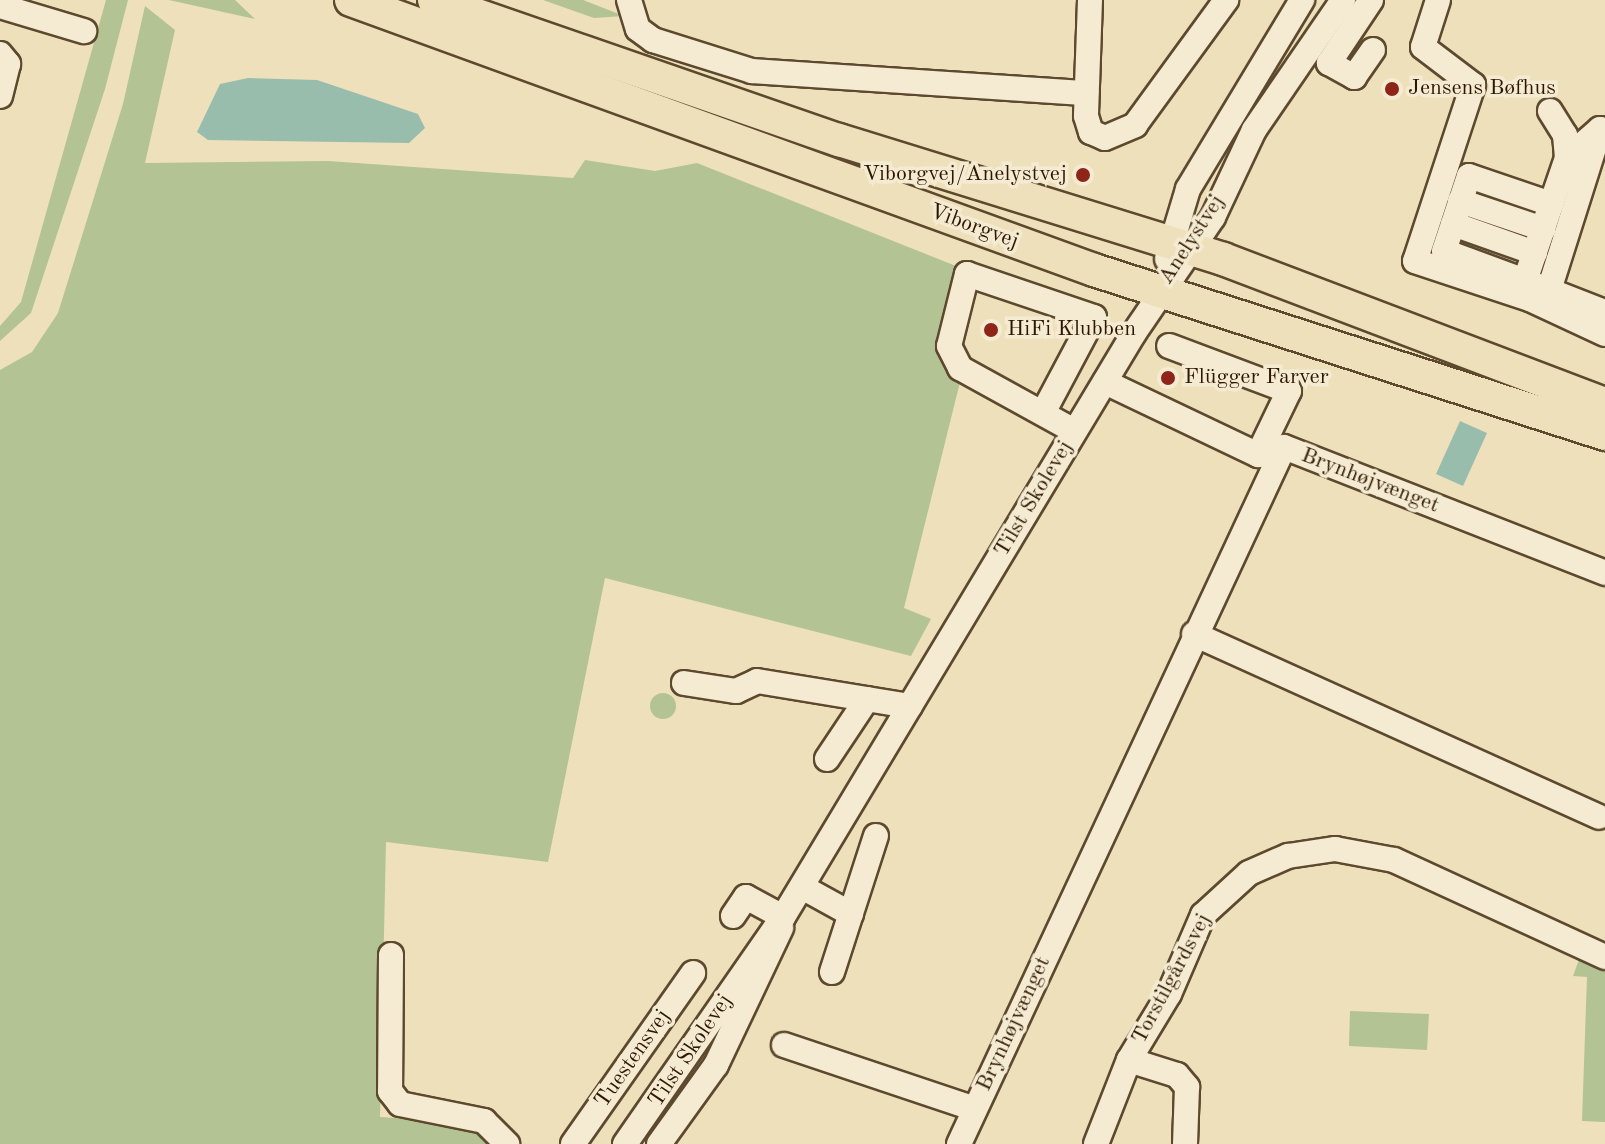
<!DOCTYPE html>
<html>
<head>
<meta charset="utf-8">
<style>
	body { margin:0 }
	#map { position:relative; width:1605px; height:1144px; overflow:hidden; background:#eee0ba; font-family:"Old Standard TT",serif }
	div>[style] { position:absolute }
	.green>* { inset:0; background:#b3c394 }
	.round { border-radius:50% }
	.water>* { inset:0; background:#99bdad }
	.roads { filter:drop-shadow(2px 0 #5d492e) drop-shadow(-2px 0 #5d492e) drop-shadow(0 2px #5d492e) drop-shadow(0 -2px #5d492e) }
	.minor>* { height:24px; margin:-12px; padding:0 12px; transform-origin:12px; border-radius:12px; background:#f4ebd2 }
	.major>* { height:32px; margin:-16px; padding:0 16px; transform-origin:16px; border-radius:16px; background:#eee0ba }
	.dots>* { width:22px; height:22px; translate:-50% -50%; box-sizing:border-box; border:4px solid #f4ebd2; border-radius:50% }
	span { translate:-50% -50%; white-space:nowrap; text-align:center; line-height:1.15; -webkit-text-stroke:7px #f4ebd2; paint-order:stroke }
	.poi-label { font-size:22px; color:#2d1700 }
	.left { translate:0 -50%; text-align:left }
	.right { translate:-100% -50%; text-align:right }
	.street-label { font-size:22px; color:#2d1700 }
</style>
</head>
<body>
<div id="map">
	<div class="green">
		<div style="clip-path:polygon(106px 0,128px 0,105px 89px,31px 313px,0 341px,0 326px,21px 302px)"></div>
		<div style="clip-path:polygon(169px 0,235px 0,255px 19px)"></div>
		<div style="clip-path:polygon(543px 0,583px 0,624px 16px,594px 18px)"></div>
		<div style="clip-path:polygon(145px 6px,175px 30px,145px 163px,328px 161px,573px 178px,585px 160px,655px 171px,697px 163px,956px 266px,938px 351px,961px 378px,904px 608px,931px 619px,911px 656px,605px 578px,548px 862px,386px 842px,380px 1117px,456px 1122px,479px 1129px,493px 1144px,0 1144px,0 370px,32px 352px,58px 313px,123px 104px)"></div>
		<div class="round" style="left:650px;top:693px;width:26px;height:26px"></div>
		<div style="clip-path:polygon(1580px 957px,1605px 969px,1605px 1122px,1582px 1121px,1587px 977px,1573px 976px)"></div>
		<div style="clip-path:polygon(1350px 1011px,1429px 1014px,1427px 1050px,1349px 1046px)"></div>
	</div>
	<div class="water">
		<div style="clip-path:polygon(248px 78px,317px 80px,418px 114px,425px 128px,409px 143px,208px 140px,197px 132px,220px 84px)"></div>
		<div style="clip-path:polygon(1460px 421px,1487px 433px,1463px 486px,1436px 474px)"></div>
	</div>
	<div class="roads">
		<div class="minor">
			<div style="left:629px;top:0;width:30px;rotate:73deg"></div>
			<div style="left:638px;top:29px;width:19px;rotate:36deg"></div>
			<div style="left:653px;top:40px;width:104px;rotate:17.4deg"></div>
			<div style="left:752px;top:71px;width:335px;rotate:3.8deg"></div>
			<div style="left:1090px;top:0;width:116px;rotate:92deg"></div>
			<div style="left:1086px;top:116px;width:17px;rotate:73deg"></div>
			<div style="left:1091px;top:132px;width:15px;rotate:23deg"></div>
			<div style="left:1105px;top:138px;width:33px;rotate:-23deg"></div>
			<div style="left:1135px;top:125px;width:155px;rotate:-53.9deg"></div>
			<div style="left:1371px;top:0;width:76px;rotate:123.7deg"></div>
			<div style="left:1329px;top:63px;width:29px;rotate:29deg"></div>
			<div style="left:1354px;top:77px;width:33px;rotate:-55deg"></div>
			<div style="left:1438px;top:0;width:49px;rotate:107.7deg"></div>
			<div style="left:1423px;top:47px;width:63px;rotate:37.2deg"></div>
			<div style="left:1473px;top:85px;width:185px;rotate:108.2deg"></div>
			<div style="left:1415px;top:261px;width:121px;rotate:18.3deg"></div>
			<div style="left:1530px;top:299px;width:83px;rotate:25deg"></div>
			<div style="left:0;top:6px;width:88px;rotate:16.6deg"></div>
			<div style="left:0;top:54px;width:13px;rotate:51deg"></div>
			<div style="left:8px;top:64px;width:33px;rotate:104deg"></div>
			<div style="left:1550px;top:111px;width:28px;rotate:58deg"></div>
			<div style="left:1565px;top:135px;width:23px;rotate:85deg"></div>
			<div style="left:1600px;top:129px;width:44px;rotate:138.7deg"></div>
			<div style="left:1567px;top:158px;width:130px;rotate:108.9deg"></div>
			<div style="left:1525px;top:281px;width:86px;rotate:21.2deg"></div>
			<div style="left:1460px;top:201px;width:88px;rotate:18.6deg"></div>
			<div style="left:1453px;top:224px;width:87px;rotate:19.5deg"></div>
			<div style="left:1167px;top:259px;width:73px;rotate:-73.3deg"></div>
			<div style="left:1188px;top:189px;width:221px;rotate:-58.9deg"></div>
			<div style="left:1525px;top:281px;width:86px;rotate:-159.7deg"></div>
			<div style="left:1444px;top:251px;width:79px;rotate:-71.6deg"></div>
			<div style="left:1469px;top:176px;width:87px;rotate:18.9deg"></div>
			<div style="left:1549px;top:290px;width:169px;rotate:-72.4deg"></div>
			<div style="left:1105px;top:382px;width:170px;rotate:25.5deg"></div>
			<div style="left:1258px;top:455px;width:71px;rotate:-64.2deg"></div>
			<div style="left:1289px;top:391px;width:128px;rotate:-159.4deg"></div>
			<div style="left:1045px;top:409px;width:104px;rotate:-62deg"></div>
			<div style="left:1094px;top:317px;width:134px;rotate:-161.3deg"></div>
			<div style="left:967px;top:274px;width:74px;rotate:104deg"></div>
			<div style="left:949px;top:346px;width:25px;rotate:63deg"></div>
			<div style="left:960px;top:368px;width:130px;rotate:28.9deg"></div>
			<div style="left:1194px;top:634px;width:444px;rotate:24.3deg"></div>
			<div style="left:684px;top:683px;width:53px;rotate:8.7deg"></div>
			<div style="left:736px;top:691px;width:23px;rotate:-25deg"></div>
			<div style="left:757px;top:681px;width:155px;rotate:9.3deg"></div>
			<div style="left:827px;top:759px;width:72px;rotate:-56.3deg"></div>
			<div style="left:802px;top:887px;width:56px;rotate:28.9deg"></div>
			<div style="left:733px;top:916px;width:23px;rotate:-56deg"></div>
			<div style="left:746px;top:897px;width:42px;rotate:28.4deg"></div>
			<div style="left:391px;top:955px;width:136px;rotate:90.4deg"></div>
			<div style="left:390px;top:1091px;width:16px;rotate:52deg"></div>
			<div style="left:400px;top:1104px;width:86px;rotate:11.4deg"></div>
			<div style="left:484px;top:1121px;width:33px;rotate:45deg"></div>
			<div style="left:832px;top:972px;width:143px;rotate:-72.1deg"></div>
			<div style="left:784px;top:1045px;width:201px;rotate:18.5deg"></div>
			<div style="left:1129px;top:1060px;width:50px;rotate:17.4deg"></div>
			<div style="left:1177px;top:1075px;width:16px;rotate:50deg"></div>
			<div style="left:1187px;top:1087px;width:57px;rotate:92deg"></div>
			<div style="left:573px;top:1144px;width:209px;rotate:-54.9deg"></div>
			<div style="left:625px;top:1144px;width:277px;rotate:-55.2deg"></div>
			<div style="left:783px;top:917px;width:681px;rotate:-58.99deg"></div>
			<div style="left:1134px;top:333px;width:140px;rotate:-55.7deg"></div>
			<div style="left:1213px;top:217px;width:96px;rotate:-64.8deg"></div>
			<div style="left:1254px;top:130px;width:158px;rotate:-55.6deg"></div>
			<div style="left:659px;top:1144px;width:97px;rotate:-54.2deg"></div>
			<div style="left:716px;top:1065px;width:152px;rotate:-64.6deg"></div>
			<div style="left:959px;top:1144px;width:769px;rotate:-65deg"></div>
			<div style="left:1284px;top:447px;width:345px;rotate:21.4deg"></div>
			<div style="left:1096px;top:1144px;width:90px;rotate:-68.6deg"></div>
			<div style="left:1129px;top:1060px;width:77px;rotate:-58.8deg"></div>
			<div style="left:1169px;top:994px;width:86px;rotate:-66.7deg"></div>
			<div style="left:1203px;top:915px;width:62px;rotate:-42.4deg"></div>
			<div style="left:1249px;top:873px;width:43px;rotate:-23.6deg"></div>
			<div style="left:1288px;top:856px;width:48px;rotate:-8.5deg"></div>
			<div style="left:1335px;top:849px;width:60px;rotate:10.6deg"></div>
			<div style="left:1394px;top:860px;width:232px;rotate:24.7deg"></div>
		</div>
		<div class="major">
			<div style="left:351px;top:0;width:791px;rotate:19.97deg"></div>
			<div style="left:1094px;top:270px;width:537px;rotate:17.79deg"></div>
			<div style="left:434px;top:0;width:429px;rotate:19.1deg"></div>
			<div style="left:839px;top:140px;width:402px;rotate:17.2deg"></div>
			<div style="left:1223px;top:259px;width:409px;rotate:20.8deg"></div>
		</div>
	</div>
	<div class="dots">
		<div style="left:1392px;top:89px;background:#8f2418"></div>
		<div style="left:1083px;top:175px;background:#8f2418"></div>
		<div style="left:991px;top:330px;background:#8f2418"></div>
		<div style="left:1168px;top:378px;background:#8f2418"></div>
	</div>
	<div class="poi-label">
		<span class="left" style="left:1408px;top:89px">Jensens Bøfhus</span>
		<span class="right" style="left:1067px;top:175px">Viborgvej/Anelystvej</span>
		<span class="left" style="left:1007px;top:330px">HiFi Klubben</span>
		<span class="left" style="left:1184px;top:378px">Flügger Farver</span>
	</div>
	<div class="street-label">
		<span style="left:974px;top:227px;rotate:20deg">Viborgvej</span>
		<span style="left:1192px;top:240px;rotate:-57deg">Anelystvej</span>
		<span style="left:1370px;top:481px;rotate:21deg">Brynhøjvænget</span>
		<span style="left:1034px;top:499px;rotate:-59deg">Tilst Skolevej</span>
		<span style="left:1172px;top:979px;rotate:-62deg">Torstilgårdsvej</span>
		<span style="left:1014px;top:1024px;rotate:-65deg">Brynhøjvænget</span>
		<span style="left:691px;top:1051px;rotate:-56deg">Tilst Skolevej</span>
		<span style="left:633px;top:1059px;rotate:-55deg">Tuestensvej</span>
	</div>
</div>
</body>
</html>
